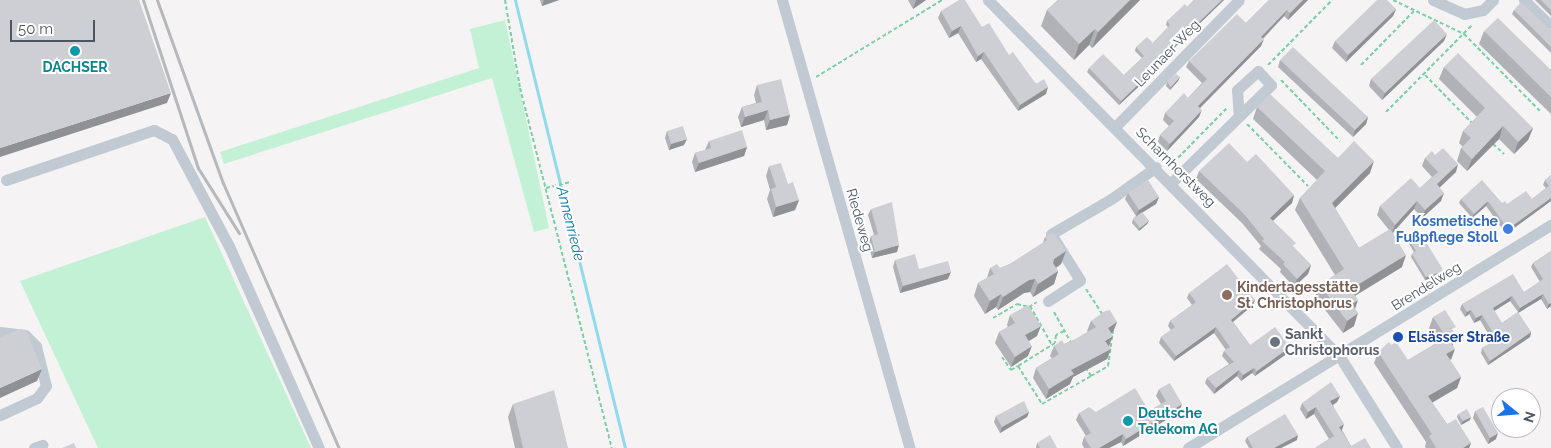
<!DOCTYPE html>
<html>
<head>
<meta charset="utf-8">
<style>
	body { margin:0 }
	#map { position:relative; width:1551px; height:448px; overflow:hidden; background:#f5f3f3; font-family:Raleway,sans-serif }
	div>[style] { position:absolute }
	.green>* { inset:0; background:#c3f1d5 }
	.stream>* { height:3px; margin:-1.5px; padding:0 1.5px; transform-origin:1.5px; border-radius:1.5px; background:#90daee }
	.path>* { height:2px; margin-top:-1px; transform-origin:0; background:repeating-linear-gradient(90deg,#7ad0a6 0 4px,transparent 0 6.5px) }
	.minor>* { height:11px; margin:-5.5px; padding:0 5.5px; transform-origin:5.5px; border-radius:5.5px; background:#c1cad2 }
	.rail>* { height:3px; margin:-1.5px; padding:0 1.5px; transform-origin:1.5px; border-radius:1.5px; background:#b5b8bd }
	.wall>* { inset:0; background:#b0b2b7 }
	.shaded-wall>* { inset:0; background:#909195 }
	.building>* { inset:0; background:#cdcfd5 }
	.dots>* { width:14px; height:14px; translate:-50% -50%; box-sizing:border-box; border:2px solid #fff; border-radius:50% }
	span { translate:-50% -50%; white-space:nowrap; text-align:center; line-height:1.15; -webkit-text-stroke:4px #fff; paint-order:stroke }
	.street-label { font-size:14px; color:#4a5661 }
	.culture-label { font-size:14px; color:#0d838f; font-weight:700 }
	.left { translate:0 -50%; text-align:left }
	.shop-label { font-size:14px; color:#366cbe; font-weight:700 }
	.right { translate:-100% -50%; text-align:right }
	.education-label { font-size:14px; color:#785e54; font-weight:700 }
	.worship-label { font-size:14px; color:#5b616d; font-weight:700 }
	.transit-label { font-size:14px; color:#164399; font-weight:700 }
	.water-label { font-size:15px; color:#0c7c9b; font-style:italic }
	.north { position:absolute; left:1491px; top:388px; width:50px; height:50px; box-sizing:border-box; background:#fff; border:1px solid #b7bbc0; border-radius:50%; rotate:107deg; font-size:14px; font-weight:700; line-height:20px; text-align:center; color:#4a5661 }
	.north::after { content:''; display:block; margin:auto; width:18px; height:22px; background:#1a73e8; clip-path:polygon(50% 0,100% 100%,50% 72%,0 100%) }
	.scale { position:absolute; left:10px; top:20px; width:85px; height:22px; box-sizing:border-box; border:2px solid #4a5661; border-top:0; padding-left:6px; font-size:15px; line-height:18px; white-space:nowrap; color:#4a5661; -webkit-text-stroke:4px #fff; paint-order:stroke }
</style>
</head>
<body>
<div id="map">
	<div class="green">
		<div style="clip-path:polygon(505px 20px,549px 228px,534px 232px,492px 78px,224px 164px,220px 152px,479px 68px,470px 29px)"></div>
		<div style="clip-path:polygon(205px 217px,311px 448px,98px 448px,20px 281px)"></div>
	</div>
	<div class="stream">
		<div style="left:515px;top:0;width:461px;rotate:76.2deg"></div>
	</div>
	<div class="path">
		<div style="left:505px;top:0;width:89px;rotate:80.3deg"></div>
		<div style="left:520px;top:88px;width:372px;rotate:75.7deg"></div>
		<div style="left:1393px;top:0;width:79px;rotate:25.6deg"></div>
		<div style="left:1464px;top:34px;width:110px;rotate:45.4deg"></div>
		<div style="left:1268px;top:65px;width:91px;rotate:-45.4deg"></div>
		<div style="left:1361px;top:65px;width:76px;rotate:-45.5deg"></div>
		<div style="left:1425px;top:75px;width:67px;rotate:45.6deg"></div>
		<div style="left:816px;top:77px;width:148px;rotate:-31.4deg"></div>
		<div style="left:1281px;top:80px;width:85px;rotate:46deg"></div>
		<div style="left:1386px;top:112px;width:122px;rotate:-45.3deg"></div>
		<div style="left:1247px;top:124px;width:87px;rotate:45.5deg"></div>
		<div style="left:1493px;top:144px;width:15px;rotate:42deg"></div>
		<div style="left:1169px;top:167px;width:83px;rotate:-45.5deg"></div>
		<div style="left:546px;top:188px;width:25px;rotate:-14deg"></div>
		<div style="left:1086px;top:289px;width:30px;rotate:57deg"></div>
		<div style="left:1030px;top:306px;width:45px;rotate:60.6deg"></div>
		<div style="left:1054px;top:312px;width:35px;rotate:61deg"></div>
		<div style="left:993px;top:318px;width:28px;rotate:-30deg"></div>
		<div style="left:1017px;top:304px;width:12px;rotate:14deg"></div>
		<div style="left:1029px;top:307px;width:9px;rotate:-32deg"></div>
		<div style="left:1064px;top:331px;width:9px;rotate:153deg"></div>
		<div style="left:1056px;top:335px;width:8px;rotate:97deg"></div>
		<div style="left:1055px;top:343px;width:44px;rotate:148.1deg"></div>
		<div style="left:1018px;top:366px;width:45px;rotate:57.7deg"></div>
		<div style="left:1042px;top:404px;width:56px;rotate:-29.7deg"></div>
		<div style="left:1091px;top:376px;width:9px;rotate:-122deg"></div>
		<div style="left:1002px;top:357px;width:16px;rotate:55deg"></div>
		<div style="left:1011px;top:370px;width:8px;rotate:-30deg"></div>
		<div style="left:1091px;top:376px;width:20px;rotate:-30deg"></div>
		<div style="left:1108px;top:366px;width:36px;rotate:-82deg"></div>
	</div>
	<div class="minor">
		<div style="left:782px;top:0;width:466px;rotate:74.1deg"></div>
		<div style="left:988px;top:0;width:501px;rotate:45.4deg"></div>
		<div style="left:1340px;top:357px;width:107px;rotate:57.9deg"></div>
		<div style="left:1433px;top:0;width:34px;rotate:24deg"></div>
		<div style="left:1464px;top:14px;width:19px;rotate:-12deg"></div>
		<div style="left:1483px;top:10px;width:14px;rotate:-45deg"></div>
		<div style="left:1524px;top:0;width:37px;rotate:44deg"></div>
		<div style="left:1115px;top:127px;width:177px;rotate:-45.7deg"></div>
		<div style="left:6px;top:180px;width:156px;rotate:-18.7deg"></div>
		<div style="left:154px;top:130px;width:20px;rotate:27deg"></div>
		<div style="left:172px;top:139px;width:121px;rotate:62deg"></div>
		<div style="left:229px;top:246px;width:221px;rotate:66deg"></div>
		<div style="left:1171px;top:183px;width:140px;rotate:-44.4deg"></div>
		<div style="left:1271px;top:85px;width:19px;rotate:-133deg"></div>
		<div style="left:1258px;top:71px;width:28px;rotate:138deg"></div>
		<div style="left:1237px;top:90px;width:26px;rotate:86deg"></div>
		<div style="left:1048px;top:301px;width:38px;rotate:-33deg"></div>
		<div style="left:1080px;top:280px;width:54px;rotate:-122.2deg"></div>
		<div style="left:1051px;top:234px;width:69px;rotate:-30.3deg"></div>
		<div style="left:1111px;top:199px;width:55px;rotate:-35.4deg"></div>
		<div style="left:0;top:332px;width:25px;rotate:7deg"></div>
		<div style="left:25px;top:335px;width:16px;rotate:45deg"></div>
		<div style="left:36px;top:346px;width:41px;rotate:76deg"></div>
		<div style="left:46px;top:386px;width:15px;rotate:127deg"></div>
		<div style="left:37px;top:398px;width:41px;rotate:155.3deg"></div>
		<div style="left:34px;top:448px;width:9px;rotate:-21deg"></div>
		<div style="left:1188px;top:448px;width:426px;rotate:-31.6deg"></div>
	</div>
	<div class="rail">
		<div style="left:143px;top:0;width:177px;rotate:71.9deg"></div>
		<div style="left:198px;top:168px;width:77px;rotate:57.8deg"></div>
		<div style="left:157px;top:0;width:195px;rotate:70.2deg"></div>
		<div style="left:223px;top:183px;width:289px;rotate:66.4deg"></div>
	</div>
	<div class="wall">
		<div style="clip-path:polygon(540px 0,559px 0,542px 6px)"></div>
		<div style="clip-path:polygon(908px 0,926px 0,913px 9px)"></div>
		<div style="clip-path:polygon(1058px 0,1140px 0,1092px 48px,1089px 45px,1074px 60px,1041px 26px,1047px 10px)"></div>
		<div style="clip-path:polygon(1194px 0,1224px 0,1150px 71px,1150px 76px,1119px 105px,1087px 72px,1089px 68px,1124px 75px,1142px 58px,1135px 51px,1136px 47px,1153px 43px,1168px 27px,1166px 25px,1167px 21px,1187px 7px)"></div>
		<div style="clip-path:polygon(1269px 0,1308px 0,1288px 20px,1284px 16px,1263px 39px,1261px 46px,1200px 108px,1199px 117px,1167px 151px,1158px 142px,1160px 135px,1169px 126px,1163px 120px,1165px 113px,1188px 98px,1202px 83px,1186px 67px,1189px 61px,1246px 23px)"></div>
		<div style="clip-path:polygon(1535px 0,1551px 0,1551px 16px)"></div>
		<div style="clip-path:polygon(1396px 9px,1393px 16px,1346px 62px,1332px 48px,1335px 41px)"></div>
		<div style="clip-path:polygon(1514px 10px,1547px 27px,1551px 28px,1551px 53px,1512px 14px)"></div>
		<div style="clip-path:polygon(941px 11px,982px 27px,1046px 94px,1018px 111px,981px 59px,976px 62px,958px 33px,949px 38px,938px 18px)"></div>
		<div style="clip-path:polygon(1484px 31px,1551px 70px,1551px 114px,1479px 44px)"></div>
		<div style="clip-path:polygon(1444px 41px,1382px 100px,1369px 86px,1371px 79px)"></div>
		<div style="clip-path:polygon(1280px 60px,1368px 117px,1366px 124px,1353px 137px,1278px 67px)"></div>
		<div style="clip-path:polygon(1444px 67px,1533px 128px,1528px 140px,1514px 154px,1499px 139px,1467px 171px,1457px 161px,1461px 148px,1463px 147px,1459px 143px,1463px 131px,1477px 117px,1439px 79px)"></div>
		<div style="clip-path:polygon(1180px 77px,1178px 81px,1170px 90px,1166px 86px,1167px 82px)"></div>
		<div style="clip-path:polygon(757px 85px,790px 115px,787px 125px,766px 130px,764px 120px,741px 127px,738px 117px,742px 107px,756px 103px,754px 95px)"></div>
		<div style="clip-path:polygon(1257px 107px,1338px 158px,1370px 173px,1335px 208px,1359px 248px,1389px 230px,1377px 215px,1380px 206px,1420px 188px,1432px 177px,1422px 166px,1425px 158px,1435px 155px,1456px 172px,1439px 187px,1441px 201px,1422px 218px,1414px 209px,1393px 233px,1402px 267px,1355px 296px,1354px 326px,1343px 333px,1315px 297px,1320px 285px,1335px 275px,1295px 210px,1300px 198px,1317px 180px,1253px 119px)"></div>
		<div style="clip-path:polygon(667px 131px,684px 145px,669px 150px,665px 138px)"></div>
		<div style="clip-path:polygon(709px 141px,747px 147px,744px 156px,695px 172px,692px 162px,695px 153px,705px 150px)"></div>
		<div style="clip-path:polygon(1247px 162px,1294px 195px,1292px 203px,1273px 221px,1294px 248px,1311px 265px,1308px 274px,1294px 287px,1280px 272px,1281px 269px,1259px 249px,1261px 246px,1242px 223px,1196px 179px,1199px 171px)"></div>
		<div style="clip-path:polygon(769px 166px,788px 184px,799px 200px,795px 210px,773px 217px,767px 199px,770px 190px,766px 176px)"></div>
		<div style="clip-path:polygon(1551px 175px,1551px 201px,1506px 234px,1486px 206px,1472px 218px,1459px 203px,1461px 199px,1502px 203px,1507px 204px,1532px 199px,1546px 188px,1543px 185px,1545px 180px)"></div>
		<div style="clip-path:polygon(1128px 193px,1159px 197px,1156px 204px,1142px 213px,1149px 221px,1147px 224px,1139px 231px,1132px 223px,1133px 219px,1136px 216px,1125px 199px)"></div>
		<div style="clip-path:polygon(871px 209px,897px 252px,872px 258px,868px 243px,871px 236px,874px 235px,868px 215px)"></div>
		<div style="clip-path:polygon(1045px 237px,1066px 251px,1061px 264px,1056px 268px,1058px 271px,1054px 284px,1033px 297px,1030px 292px,1024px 293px,998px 310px,996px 307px,985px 314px,974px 296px,978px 283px,987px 278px,990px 268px,1000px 268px,1010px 264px,1043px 243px)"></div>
		<div style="clip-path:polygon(1410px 241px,1442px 272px,1440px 275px,1425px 280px,1411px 257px,1412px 254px,1414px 252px,1409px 244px)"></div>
		<div style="clip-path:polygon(evenodd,1551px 251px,1551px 306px,1547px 309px,1541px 299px,1518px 313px,1531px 332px,1530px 337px,1488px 365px,1481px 353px,1482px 348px,1493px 342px,1480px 320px,1474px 323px,1469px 314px,1465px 317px,1460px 309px,1462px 304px,1524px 292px,1540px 282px,1531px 267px,1533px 263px,1551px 251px,1510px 301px,1518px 312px,1502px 323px,1494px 311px,1510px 301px)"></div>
		<div style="clip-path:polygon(895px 260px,919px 269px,948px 279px,900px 293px,893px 267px)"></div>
		<div style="clip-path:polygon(1189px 293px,1255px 300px,1253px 305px,1233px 322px,1250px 345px,1288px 353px,1255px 376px,1252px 373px,1241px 381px,1237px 376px,1214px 394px,1205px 383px,1207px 378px,1229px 364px,1222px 356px,1224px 351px,1226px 350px,1214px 333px,1174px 361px,1159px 343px,1161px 337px,1171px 330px,1168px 326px,1170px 321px,1192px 305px,1187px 298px)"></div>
		<div style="clip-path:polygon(1010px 315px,1037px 336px,1029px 341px,1028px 356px,1011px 367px,995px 343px,999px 332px,1008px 327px,1007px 325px)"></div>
		<div style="clip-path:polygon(1433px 317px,1454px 332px,1450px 360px,1461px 377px,1457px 388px,1432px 403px,1447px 424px,1471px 443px,1469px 448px,1426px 448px,1425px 447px,1426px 442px,1374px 363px,1378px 352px,1408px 360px,1435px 344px,1437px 340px,1429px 328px)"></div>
		<div style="clip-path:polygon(1091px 321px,1117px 322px,1113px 332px,1111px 333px,1109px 347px,1111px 349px,1107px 359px,1073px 377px,1070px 384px,1046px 399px,1033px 378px,1036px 368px,1052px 358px,1050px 356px,1054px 346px,1064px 344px,1074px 340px,1088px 332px,1087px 331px)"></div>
		<div style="clip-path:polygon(1159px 389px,1179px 412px,1123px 446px,1121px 442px,1109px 448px,1084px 448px,1082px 444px,1084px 437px,1086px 436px,1076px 420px,1079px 413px,1096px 412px,1149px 411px,1161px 404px,1156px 396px)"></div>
		<div style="clip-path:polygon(1340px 396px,1337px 402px,1333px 405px,1342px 430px,1351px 446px,1371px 448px,1315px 448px,1329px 439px,1314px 414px,1306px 419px,1300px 409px,1302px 403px)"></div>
		<div style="clip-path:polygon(513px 404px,568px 448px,515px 448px,508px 417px)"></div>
		<div style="clip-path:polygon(1475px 411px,1496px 439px,1488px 444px,1473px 418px)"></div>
		<div style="clip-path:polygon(1029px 412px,1027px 417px,1000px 433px,994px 422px,996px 416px)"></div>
		<div style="clip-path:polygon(1458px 414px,1470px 420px,1461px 425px,1457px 417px)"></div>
		<div style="clip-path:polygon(1247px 437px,1297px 440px,1281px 448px,1249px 448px,1245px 441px)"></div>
		<div style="clip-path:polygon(1037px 443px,1057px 448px,1036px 448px)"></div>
	</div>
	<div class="shaded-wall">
		<div style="clip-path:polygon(544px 0,559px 0,542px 6px)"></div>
		<div style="clip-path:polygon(916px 0,926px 0,913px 9px)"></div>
		<div style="clip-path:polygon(1130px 0,1140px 0,1092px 48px,1098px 32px)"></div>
		<div style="clip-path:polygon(1222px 0,1224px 0,1148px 73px,1149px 70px)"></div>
		<div style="clip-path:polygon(1303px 0,1308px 0,1288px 20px,1290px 13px)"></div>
		<div style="clip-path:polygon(1396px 9px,1393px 16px,1346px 62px,1348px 55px)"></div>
		<div style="clip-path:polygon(1287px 10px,1284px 16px,1258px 43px,1261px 37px)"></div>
		<div style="clip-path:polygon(961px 26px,958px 33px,949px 38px,952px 31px)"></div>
		<div style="clip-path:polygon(1095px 29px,1089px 45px,1074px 60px,1079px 44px)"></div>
		<div style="clip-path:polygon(1447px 34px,1444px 41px,1382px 100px,1385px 93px)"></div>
		<div style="clip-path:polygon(1264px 39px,1261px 46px,1195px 113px,1198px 106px)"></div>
		<div style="clip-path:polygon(984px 52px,981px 59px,976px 62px,978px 56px)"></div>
		<div style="clip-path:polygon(1151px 72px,1150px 76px,1119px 105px,1121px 101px)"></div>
		<div style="clip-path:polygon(1180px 77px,1178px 81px,1170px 90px,1171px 87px)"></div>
		<div style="clip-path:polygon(1048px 87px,1046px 94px,1018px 111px,1020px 105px)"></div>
		<div style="clip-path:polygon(171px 93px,167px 103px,0 157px,0 148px)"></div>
		<div style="clip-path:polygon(768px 110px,764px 120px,741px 127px,745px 117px)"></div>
		<div style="clip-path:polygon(1202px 110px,1199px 117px,1167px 151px,1170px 144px)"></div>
		<div style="clip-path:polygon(790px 115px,787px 125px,766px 130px,770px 120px)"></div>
		<div style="clip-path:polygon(1368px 117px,1366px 124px,1353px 137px,1355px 130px)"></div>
		<div style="clip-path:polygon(1503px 126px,1499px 139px,1467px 171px,1472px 159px)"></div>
		<div style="clip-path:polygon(1533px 128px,1528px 140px,1514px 154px,1518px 142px)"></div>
		<div style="clip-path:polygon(687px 139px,684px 145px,669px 150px,671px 144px)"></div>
		<div style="clip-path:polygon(747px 147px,744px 156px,695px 172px,699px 163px)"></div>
		<div style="clip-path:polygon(1374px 161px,1370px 173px,1328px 215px,1332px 203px)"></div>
		<div style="clip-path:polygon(1458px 164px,1456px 172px,1434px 193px,1437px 184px)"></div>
		<div style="clip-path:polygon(1444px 193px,1441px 201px,1422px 218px,1425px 210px)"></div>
		<div style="clip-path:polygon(1294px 195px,1292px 203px,1267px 226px,1270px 218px)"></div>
		<div style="clip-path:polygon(1159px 197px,1156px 204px,1136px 216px,1139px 210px)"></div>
		<div style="clip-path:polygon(1551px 198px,1551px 201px,1506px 234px,1508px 229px)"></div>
		<div style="clip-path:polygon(799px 200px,795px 210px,773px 217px,776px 207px)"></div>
		<div style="clip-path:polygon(1417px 201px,1414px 209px,1392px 233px,1395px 225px)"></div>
		<div style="clip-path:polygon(1488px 201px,1486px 206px,1472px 218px,1474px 214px)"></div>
		<div style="clip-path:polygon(1149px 221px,1147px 224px,1139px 231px,1140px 228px)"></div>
		<div style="clip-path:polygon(899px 245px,897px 252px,872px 258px,875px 252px)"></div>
		<div style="clip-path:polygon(1066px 251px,1061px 264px,1050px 272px,1054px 259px)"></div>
		<div style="clip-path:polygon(1406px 255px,1402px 267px,1346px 301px,1351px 289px)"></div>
		<div style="clip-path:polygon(1311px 265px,1308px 274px,1294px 287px,1297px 279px)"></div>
		<div style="clip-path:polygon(1058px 271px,1054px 284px,1033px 297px,1038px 284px)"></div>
		<div style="clip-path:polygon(951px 272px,948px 279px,900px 293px,903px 286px)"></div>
		<div style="clip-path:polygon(1442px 272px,1440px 275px,1425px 280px,1426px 277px)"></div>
		<div style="clip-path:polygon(1035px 279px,1030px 292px,1024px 293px,998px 310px,1003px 297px,1029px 280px)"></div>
		<div style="clip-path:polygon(1001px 294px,996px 307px,985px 314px,990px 301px)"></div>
		<div style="clip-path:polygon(1543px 294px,1541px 299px,1518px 313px,1520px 308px)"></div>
		<div style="clip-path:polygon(1512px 296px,1510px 301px,1491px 313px,1493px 308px)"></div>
		<div style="clip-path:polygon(1255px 300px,1253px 305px,1229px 325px,1231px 320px)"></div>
		<div style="clip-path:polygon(1358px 300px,1354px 312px,1352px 304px)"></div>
		<div style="clip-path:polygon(1551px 303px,1551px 306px,1547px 309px,1549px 304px)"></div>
		<div style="clip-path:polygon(1471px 310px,1469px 314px,1465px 317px,1467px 312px)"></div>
		<div style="clip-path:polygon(1358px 313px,1354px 326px,1343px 333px,1347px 321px)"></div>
		<div style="clip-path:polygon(1482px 315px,1480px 320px,1474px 323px,1476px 318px)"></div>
		<div style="clip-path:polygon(1117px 322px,1113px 332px,1104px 338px,1108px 328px)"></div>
		<div style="clip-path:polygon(1041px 326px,1037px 336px,1022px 345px,1025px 335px)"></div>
		<div style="clip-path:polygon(1216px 327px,1214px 333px,1174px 361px,1176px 356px)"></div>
		<div style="clip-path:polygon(1531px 332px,1530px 337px,1488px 365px,1490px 361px)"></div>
		<div style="clip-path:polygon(1113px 336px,1109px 346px,1102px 351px,1105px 341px)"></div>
		<div style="clip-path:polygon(1456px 336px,1452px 347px,1449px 340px)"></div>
		<div style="clip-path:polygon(1032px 346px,1028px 356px,1011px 367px,1015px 357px)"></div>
		<div style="clip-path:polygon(1290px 347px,1288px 353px,1255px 376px,1257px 371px)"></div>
		<div style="clip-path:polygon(1111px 349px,1107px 359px,1073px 377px,1070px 384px,1046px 399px,1049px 389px,1071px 370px)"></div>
		<div style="clip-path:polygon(1455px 349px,1451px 360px,1446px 354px)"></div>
		<div style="clip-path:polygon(1254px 368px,1252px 373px,1241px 381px,1243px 375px)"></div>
		<div style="clip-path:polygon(42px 369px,37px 381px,0 398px,0 388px)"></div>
		<div style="clip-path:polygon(1239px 370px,1237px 376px,1214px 394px,1216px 388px)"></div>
		<div style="clip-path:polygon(1461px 377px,1457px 388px,1424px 407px,1428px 396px)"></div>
		<div style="clip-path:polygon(1340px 396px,1337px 402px,1328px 408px,1330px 401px)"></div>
		<div style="clip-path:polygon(1182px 404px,1179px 412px,1123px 446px,1126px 439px)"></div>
		<div style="clip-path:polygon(1316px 407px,1314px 414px,1306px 419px,1308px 412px)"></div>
		<div style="clip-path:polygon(1029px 412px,1027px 417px,1000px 433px,1002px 427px)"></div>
		<div style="clip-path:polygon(1471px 417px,1470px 420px,1461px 425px,1463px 421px)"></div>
		<div style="clip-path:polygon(1344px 424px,1342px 430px,1337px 433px,1339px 427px)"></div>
		<div style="clip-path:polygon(1498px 433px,1496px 439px,1488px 444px,1490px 438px)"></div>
		<div style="clip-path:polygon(1123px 434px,1121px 442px,1109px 448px,1099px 448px)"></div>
		<div style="clip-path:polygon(1298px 435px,1297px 440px,1281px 448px,1274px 448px)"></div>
		<div style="clip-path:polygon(1471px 443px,1469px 448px,1463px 448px)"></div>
	</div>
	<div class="building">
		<div style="clip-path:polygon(0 0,139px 0,171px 93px,0 148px)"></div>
		<div style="clip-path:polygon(959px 0,965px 0,982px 27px,989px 23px,1009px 55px,1013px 52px,1036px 84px,1044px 79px,1048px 87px,1020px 105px,984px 52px,978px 56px,961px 26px,952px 31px,941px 11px)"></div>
		<div style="clip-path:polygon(1058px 0,1130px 0,1098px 32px,1095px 29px,1079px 44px,1047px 10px)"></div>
		<div style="clip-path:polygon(1194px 0,1222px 0,1149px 70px,1151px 72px,1121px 101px,1089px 68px,1103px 54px,1124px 75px,1144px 56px,1136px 47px,1147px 37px,1153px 43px,1170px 25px,1167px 21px,1185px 4px,1187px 7px)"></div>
		<div style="clip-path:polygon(1269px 0,1303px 0,1290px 13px,1287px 10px,1261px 37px,1264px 39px,1198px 106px,1202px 110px,1170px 144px,1160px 135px,1174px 121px,1165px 113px,1184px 93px,1188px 98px,1207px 79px,1189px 61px,1237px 14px,1246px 23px)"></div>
		<div style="clip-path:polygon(1377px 0,1387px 0,1396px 9px,1348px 55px,1335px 41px)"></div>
		<div style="clip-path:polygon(1541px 0,1551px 0,1551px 10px)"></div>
		<div style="clip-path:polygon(1521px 2px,1547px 27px,1551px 28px,1551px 47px,1514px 10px)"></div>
		<div style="clip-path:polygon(1498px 18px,1551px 70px,1551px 97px,1484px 31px)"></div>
		<div style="clip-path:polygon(1434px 20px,1447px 34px,1385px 93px,1371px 79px)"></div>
		<div style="clip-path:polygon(1293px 47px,1368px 117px,1355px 130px,1280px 60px)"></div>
		<div style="clip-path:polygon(1458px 53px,1533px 128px,1518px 142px,1503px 126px,1472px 159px,1461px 148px,1471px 138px,1463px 131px,1485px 108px,1444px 67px)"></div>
		<div style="clip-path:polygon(1176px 74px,1180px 77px,1171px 87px,1167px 82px)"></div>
		<div style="clip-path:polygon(781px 79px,790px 115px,770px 120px,768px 110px,745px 117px,742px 107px,762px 102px,757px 85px)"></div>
		<div style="clip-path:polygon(1270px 94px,1338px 158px,1354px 141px,1374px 161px,1332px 203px,1359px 248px,1390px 229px,1406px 255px,1351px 289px,1358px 300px,1352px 304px,1358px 313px,1347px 321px,1320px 285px,1344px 269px,1300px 198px,1325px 171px,1257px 107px)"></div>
		<div style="clip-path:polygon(683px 126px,687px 139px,671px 144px,667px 131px)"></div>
		<div style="clip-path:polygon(742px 130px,747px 147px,699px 163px,695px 153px,711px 148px,709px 141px)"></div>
		<div style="clip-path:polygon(1229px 143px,1247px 162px,1256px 154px,1294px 195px,1270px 218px,1296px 243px,1293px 246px,1311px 265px,1297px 279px,1283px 264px,1285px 262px,1262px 241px,1264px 239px,1245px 215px,1199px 171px)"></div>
		<div style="clip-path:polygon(1443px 148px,1458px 164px,1437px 184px,1444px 193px,1425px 210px,1417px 201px,1395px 225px,1380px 206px,1411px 178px,1420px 188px,1438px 172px,1425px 158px,1432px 151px,1435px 155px)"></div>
		<div style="clip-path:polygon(781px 163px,788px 184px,793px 182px,799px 200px,776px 207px,771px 189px,776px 187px,769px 166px)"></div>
		<div style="clip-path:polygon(1551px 175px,1551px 198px,1508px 229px,1488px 201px,1474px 214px,1461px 199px,1482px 180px,1502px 203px,1505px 201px,1507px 204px,1526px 191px,1532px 199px,1549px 186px,1545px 180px)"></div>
		<div style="clip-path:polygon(1148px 180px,1159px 197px,1139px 210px,1128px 193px)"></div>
		<div style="clip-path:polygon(892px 202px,899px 245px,875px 252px,871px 236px,878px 234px,871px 209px)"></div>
		<div style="clip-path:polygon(1142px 212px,1149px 221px,1140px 228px,1133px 219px)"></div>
		<div style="clip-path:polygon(1053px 232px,1066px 251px,1054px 259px,1053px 263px,1058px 271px,1038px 284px,1035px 279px,1029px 280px,1003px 297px,1001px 294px,990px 301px,978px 283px,994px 274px,990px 268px,997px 264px,1000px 268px,1010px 264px,1047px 240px,1045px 237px)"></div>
		<div style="clip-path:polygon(1421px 234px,1442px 268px,1442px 272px,1426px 277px,1412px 254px,1416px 251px,1410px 241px)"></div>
		<div style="clip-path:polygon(1551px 251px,1551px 303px,1549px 304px,1543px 294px,1520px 308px,1512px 296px,1493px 308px,1502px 323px,1518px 312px,1531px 332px,1490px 361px,1482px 348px,1497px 339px,1482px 315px,1476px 318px,1471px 310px,1467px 312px,1462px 304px,1513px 274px,1524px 292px,1543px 279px,1533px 263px)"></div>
		<div style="clip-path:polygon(915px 254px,919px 269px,948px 261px,951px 272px,903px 286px,895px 260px)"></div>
		<div style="clip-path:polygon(1227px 264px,1255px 300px,1231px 320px,1250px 345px,1275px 327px,1290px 347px,1257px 371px,1254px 368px,1243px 375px,1239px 370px,1216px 388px,1207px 378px,1234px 362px,1224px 351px,1230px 347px,1216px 327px,1176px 356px,1161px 337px,1175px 327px,1170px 321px,1196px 302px,1189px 293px)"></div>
		<div style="clip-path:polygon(1028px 305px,1041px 326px,1025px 335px,1032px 346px,1015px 357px,999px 332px,1015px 323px,1010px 315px)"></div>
		<div style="clip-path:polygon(1110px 310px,1117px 322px,1108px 328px,1113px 336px,1105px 341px,1111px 349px,1071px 370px,1074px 374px,1049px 389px,1036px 368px,1059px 354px,1054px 346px,1062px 340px,1064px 344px,1074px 340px,1096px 327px,1091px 321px,1105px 311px)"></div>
		<div style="clip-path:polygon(1445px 310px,1456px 327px,1452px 329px,1456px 336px,1449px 340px,1455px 349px,1446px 354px,1461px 377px,1428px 396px,1447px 424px,1456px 419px,1471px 443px,1463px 448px,1436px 448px,1429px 436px,1432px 434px,1378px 352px,1389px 342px,1391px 345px,1396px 342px,1408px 360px,1440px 341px,1438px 338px,1444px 334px,1433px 317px)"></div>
		<div style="clip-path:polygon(20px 329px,26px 330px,42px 369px,0 388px,0 338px)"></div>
		<div style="clip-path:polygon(1331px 382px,1340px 396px,1330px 401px,1344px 424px,1339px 427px,1351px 446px,1365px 438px,1371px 448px,1316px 448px,1316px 447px,1334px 436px,1316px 407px,1308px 412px,1302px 403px)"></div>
		<div style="clip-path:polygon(1170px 383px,1182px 404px,1126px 439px,1123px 434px,1099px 448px,1091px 448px,1084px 437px,1091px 433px,1079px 413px,1089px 407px,1096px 412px,1135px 388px,1149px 411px,1166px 401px,1159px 389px)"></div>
		<div style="clip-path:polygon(554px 390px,568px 448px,523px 448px,513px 404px)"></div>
		<div style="clip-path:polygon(1024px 401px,1029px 412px,1002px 427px,996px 416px)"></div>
		<div style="clip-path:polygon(1483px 407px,1498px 433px,1490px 438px,1475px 411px)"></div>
		<div style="clip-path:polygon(1467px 409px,1471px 417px,1463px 421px,1458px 414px)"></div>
		<div style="clip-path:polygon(1285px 414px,1298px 435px,1274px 448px,1253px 448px,1247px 437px)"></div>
		<div style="clip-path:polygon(1050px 435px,1057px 448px,1040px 448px,1037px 443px)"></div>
		<div style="clip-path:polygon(74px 443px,76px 448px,62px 448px)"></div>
	</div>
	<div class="dots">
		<div style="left:75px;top:51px;background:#0f9aa8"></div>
		<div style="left:1508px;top:229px;background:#3f7fe0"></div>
		<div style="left:1227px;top:295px;background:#8d6e63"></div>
		<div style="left:1398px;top:337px;background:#1a4fb4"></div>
		<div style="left:1275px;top:342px;background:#6b7280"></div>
		<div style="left:1128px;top:421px;background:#0f9aa8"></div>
	</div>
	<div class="street-label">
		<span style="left:1167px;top:53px;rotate:-46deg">Leunaer Weg</span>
		<span style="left:1176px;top:167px;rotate:45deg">Scharnhorstweg</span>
		<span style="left:860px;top:220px;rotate:74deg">Riedeweg</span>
		<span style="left:1426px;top:286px;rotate:-32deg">Brendelweg</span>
	</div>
	<div class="culture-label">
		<span style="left:75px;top:67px">DACHSER</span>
		<span class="left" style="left:1138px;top:421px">Deutsche<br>Telekom AG</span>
	</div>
	<div class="shop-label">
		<span class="right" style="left:1498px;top:229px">Kosmetische<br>Fußpflege Stoll</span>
	</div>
	<div class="education-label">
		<span class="left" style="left:1237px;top:295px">Kindertagesstätte<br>St. Christophorus</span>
	</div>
	<div class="worship-label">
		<span class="left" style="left:1285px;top:342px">Sankt<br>Christophorus</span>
	</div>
	<div class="transit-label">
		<span class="left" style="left:1408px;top:337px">Elsässer Straße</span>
	</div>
	<div class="water-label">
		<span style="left:570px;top:224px;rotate:76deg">Annenriede</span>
	</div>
	<div class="north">N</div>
	<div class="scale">50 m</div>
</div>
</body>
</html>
